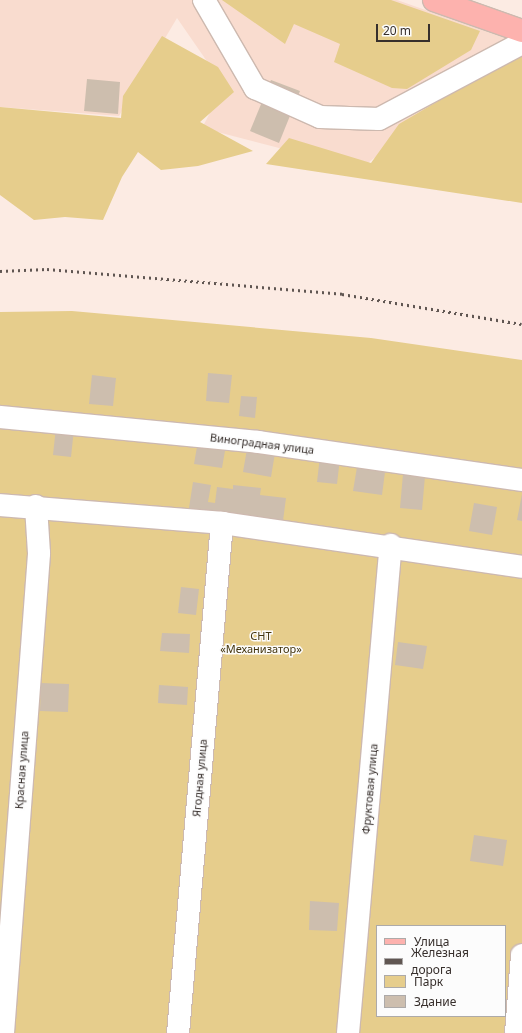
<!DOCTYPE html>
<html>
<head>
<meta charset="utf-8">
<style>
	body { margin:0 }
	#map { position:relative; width:522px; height:1033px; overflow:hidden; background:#fcebe3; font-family:"Noto Sans",sans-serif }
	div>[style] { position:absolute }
	.built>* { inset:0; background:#f9dccf }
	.green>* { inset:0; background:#e6cd8c }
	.building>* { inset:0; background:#cdbeae }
	.roads { filter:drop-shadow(1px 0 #cdb9af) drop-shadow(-1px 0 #cdb9af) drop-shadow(0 1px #cdb9af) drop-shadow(0 -1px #cdb9af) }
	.minor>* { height:22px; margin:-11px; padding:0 11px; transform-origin:11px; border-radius:11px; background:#fff }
	.major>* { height:22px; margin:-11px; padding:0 11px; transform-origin:11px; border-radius:11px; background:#fdb2ae }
	.rail>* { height:3px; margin-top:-1.5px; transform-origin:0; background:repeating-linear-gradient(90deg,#605652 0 2px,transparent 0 6px) }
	span { translate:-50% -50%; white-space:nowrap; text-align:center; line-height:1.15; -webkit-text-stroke:3px #fcfcfc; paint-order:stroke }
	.street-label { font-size:11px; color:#372f2c }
	.park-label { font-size:11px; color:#43350e }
	.legend { position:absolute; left:376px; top:925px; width:130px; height:92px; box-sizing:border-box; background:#fcfcfc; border:1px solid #adaaa9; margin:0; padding:5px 7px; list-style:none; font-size:12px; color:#372f2c }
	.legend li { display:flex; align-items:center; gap:8px; height:20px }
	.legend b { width:20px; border:1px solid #adaaa9 }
	.scale { position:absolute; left:376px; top:24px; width:54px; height:18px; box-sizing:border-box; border:2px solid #372f2c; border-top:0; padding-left:5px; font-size:12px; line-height:14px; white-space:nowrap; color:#372f2c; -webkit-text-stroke:3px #fcfcfc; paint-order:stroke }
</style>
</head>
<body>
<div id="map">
	<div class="built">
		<div style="clip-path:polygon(0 0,397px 0,522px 44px,360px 169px,202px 128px,224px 86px,177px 18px,119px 116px,0 107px)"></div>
	</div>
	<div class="green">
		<div style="clip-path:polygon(222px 0,391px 0,480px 31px,471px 50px,407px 89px,392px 88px,334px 62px,340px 44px,294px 24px,285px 44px)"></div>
		<div style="clip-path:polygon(162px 36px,218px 67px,234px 92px,200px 122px,253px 151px,198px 166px,161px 170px,138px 152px,122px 177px,103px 220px,65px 217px,34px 220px,0 195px,0 107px,121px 118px,123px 96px)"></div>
		<div style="clip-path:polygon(522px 52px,522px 203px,266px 164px,289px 138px,371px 163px,399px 124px)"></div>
		<div style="clip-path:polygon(evenodd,72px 311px,371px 338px,522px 360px,522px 1033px,0 1033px,0 312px,72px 311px,377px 926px,505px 926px,505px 1016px,377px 1016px,377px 926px)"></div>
	</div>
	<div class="building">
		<div style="clip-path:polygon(87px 79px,120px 82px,118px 114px,84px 111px)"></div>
		<div style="clip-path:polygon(271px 80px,300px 91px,279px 143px,250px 131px)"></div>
		<div style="clip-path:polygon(208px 373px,232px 375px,229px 403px,206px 401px)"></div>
		<div style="clip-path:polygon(92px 375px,116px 378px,113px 406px,89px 404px)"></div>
		<div style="clip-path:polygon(241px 396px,257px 397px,255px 418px,239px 416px)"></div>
		<div style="clip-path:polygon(56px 427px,74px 429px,71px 457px,53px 455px)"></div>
		<div style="clip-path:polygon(198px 441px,226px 445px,222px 468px,194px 464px)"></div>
		<div style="clip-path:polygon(247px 449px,275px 453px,271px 477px,243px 472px)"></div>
		<div style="clip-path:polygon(320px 456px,340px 458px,337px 484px,317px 482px)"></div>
		<div style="clip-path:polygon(357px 467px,385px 472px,382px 495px,353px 491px)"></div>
		<div style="clip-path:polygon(403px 474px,425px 476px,422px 510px,400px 508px)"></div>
		<div style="clip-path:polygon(193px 482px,211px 485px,208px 502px,215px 503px,217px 487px,233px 489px,233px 485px,261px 488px,260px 495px,286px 498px,283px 521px,189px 508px)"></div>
		<div style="clip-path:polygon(522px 494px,522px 521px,517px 520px)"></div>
		<div style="clip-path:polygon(474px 503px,497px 507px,492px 535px,469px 531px)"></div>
		<div style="clip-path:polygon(181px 587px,199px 589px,196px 615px,178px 613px)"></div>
		<div style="clip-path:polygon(162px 633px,190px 634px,189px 653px,160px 651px)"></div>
		<div style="clip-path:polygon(398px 642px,427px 646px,423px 669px,395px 665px)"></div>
		<div style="clip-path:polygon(41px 683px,69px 684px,68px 712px,40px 711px)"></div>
		<div style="clip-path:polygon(159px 685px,188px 687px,187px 705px,158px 703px)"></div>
		<div style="clip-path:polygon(474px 835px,507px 840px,503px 866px,470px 861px)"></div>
		<div style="clip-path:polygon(310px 901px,339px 903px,337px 931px,309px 930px)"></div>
	</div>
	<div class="roads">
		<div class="minor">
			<div style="left:204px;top:0;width:102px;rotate:59.9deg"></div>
			<div style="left:255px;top:88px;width:71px;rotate:24deg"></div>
			<div style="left:320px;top:117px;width:59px;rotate:1.9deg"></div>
			<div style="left:379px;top:119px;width:162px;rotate:-28deg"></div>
			<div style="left:0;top:417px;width:259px;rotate:5.5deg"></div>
			<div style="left:258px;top:442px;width:267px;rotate:8.2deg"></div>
			<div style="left:0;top:505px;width:223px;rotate:4.6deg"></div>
			<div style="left:222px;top:523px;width:303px;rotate:8.3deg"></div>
			<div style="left:3px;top:1033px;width:481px;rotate:-85.7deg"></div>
			<div style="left:39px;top:553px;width:47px;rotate:-93.7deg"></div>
			<div style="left:178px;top:1033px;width:512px;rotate:-85.07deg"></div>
			<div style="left:348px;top:1033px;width:490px;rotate:-85deg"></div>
			<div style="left:516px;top:1033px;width:78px;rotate:-85.6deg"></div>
		</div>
		<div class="major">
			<div style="left:434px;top:0;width:93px;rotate:19.4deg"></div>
		</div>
	</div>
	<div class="rail">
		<div style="left:0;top:271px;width:47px;rotate:-2.4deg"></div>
		<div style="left:47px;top:269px;width:296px;rotate:4.8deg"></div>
		<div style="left:342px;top:294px;width:182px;rotate:9.5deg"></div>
	</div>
	<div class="street-label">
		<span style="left:262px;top:444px;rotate:7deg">Виноградная улица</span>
		<span style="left:22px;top:770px;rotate:-86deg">Красная улица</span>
		<span style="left:200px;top:778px;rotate:-85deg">Ягодная улица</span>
		<span style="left:370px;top:789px;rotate:-85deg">Фруктовая улица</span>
	</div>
	<div class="park-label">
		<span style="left:261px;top:643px">СНТ<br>«Механизатор»</span>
	</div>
	<ul class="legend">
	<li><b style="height:5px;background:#fdb2ae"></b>Улица</li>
	<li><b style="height:5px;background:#605652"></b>Железная дорога</li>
	<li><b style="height:11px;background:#e6cd8c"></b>Парк</li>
	<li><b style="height:11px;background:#cdbeae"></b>Здание</li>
	</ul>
	<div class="scale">20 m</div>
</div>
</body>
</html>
